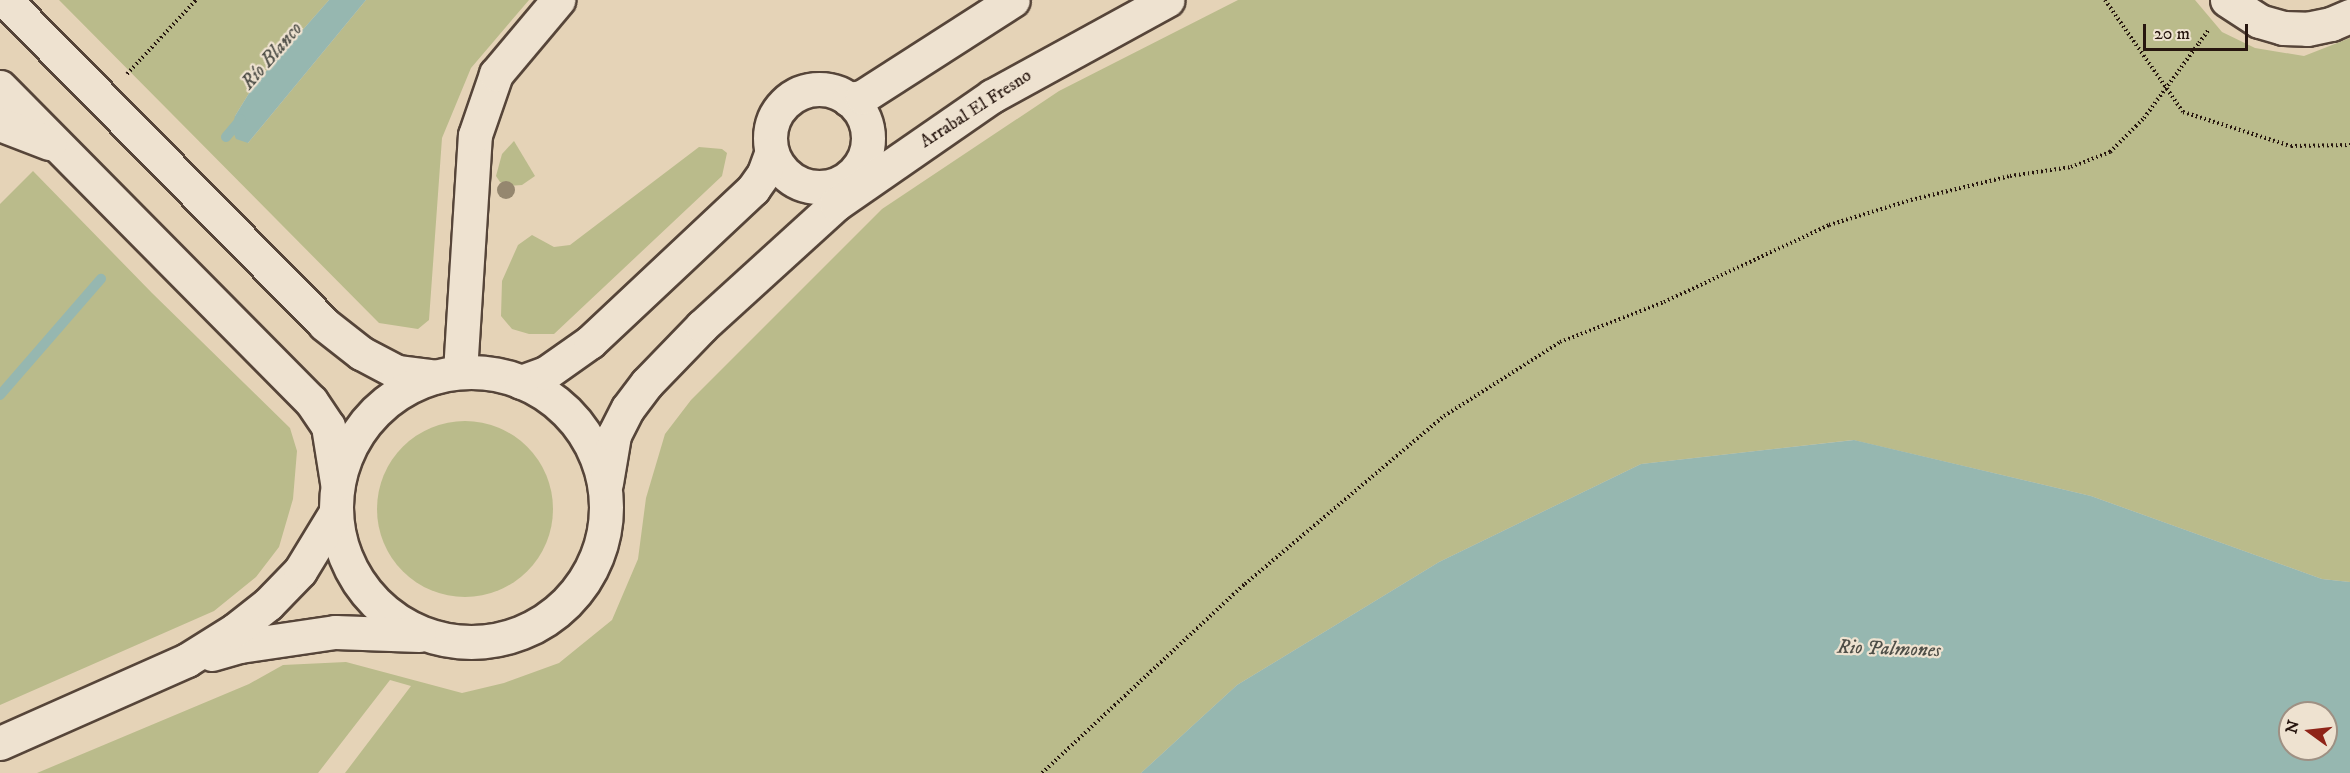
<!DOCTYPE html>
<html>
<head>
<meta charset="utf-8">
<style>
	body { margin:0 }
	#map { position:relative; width:2350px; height:773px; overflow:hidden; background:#e5d3b7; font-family:"IM FELL DW Pica",serif }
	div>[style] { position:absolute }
	.green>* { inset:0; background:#babb8b }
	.round { border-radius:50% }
	.water>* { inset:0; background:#96b7b0 }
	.stream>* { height:10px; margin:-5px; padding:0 5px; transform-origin:5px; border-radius:5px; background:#96b7b0 }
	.path>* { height:4px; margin-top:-2px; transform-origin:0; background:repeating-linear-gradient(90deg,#27160f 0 1.5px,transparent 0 4.5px) }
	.roads { filter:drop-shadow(2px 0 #564539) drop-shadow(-2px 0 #564539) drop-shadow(0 2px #564539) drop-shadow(0 -2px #564539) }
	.minor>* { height:33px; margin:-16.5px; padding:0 16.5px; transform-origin:16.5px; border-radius:16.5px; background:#eee2d0 }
	.minor>.ring { margin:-16.5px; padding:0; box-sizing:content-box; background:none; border:33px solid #eee2d0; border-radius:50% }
	.path-bridge>* { height:4px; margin-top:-2px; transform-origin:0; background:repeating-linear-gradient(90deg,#27160f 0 1.5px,transparent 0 4.5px) }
	.trees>* { width:18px; height:18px; margin:-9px; border-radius:50%; background:#95876f }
	span { translate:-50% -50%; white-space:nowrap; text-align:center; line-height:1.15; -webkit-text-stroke:4.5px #eee2d0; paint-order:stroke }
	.street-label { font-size:18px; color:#27160f }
	.water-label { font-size:20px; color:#4e4e47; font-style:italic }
	.north { position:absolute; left:2278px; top:701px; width:60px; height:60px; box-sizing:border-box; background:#eee2d0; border:2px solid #9e9083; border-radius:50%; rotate:285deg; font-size:16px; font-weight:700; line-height:24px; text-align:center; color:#27160f }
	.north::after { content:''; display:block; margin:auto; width:21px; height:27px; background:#8f2418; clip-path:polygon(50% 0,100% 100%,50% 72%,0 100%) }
	.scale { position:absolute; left:2143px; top:24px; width:105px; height:27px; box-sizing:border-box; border:3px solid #27160f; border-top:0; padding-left:8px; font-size:18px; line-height:21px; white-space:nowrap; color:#27160f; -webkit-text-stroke:4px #eee2d0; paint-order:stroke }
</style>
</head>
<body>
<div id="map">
	<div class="green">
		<div style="clip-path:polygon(59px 0,329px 0,254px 85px,235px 116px,248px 143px,366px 0,529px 0,471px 68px,442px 138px,429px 320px,418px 329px,379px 323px)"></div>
		<div style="clip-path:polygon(1238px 0,2195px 0,2222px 32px,2255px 48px,2304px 56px,2350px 38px,2350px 582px,2322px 579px,2091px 496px,1853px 440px,1641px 464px,1439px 562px,1237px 685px,1141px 773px,345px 773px,411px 686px,390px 680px,318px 773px,37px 773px,249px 684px,283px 665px,346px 662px,462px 693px,504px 683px,559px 663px,612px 620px,638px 559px,646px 498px,665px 434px,691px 400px,882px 209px,1059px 91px)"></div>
		<div style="clip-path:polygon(514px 141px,535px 176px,522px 185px,508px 186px,500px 182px,496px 176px,502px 154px)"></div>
		<div style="clip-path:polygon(699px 147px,722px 149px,727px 153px,722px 176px,554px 334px,529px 334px,512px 329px,501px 316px,502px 281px,518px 245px,532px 235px,554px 247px,570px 245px)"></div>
		<div style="clip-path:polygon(33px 171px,152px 293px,290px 428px,297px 451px,293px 499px,279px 547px,256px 577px,214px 611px,0 705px,0 204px)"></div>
		<div class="round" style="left:377px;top:421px;width:176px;height:176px"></div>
	</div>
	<div class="water">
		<div style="clip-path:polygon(329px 0,366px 0,248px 143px,236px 139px,232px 129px,235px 116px,254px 85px)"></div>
		<div style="clip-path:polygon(evenodd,1854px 440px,2091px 496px,2322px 579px,2350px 582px,2350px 773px,1141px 773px,1237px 685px,1439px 562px,1641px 464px,1854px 440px,2290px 713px,2326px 713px,2326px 749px,2290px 749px,2290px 713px)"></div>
	</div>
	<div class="stream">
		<div style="left:226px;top:137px;width:23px;rotate:-50deg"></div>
		<div style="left:0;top:395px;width:154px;rotate:-49deg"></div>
	</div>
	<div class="path">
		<div style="left:2105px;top:0;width:136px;rotate:55.1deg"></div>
		<div style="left:2183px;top:112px;width:113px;rotate:17.5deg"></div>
		<div style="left:2291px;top:146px;width:59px;rotate:-1deg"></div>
		<div style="left:2199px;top:43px;width:17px;rotate:-54deg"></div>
		<div style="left:127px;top:74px;width:101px;rotate:-47deg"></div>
		<div style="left:1042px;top:773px;width:277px;rotate:-43deg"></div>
		<div style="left:1245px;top:584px;width:260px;rotate:-40.2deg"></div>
		<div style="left:1444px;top:416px;width:138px;rotate:-32.5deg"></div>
		<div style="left:1560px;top:342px;width:111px;rotate:-21deg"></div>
		<div style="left:1664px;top:302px;width:182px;rotate:-25deg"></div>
		<div style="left:1829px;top:225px;width:86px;rotate:-17deg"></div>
		<div style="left:1911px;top:200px;width:102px;rotate:-13.6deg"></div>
		<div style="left:2010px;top:176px;width:62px;rotate:-8.4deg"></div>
		<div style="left:2071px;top:167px;width:42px;rotate:-21deg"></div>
		<div style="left:2110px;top:152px;width:48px;rotate:-45deg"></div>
	</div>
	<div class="roads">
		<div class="minor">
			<div style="left:5px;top:0;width:455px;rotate:45.4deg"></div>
			<div style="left:324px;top:324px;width:47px;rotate:38.1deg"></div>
			<div style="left:361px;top:353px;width:41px;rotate:27.8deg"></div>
			<div style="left:397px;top:372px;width:38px;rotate:7deg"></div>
			<div style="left:2227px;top:0;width:38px;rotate:33deg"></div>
			<div style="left:2259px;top:21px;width:25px;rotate:16deg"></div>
			<div style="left:2283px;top:28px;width:24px;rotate:2deg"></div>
			<div style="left:2307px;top:29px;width:25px;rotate:-12deg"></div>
			<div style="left:2331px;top:24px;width:21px;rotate:-23deg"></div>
			<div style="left:0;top:87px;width:442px;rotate:45.3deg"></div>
			<div style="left:311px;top:401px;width:30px;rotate:56deg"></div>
			<div style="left:328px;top:426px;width:57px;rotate:80.9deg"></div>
			<div class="ring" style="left:770px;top:89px;width:65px;height:65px"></div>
			<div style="left:848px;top:99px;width:14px;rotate:-8deg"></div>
			<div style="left:862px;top:97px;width:179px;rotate:-32.7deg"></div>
			<div style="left:0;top:124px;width:53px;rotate:21.2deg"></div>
			<div style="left:460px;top:372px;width:237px;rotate:-86.4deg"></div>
			<div style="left:475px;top:135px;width:65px;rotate:-71deg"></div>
			<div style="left:496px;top:74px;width:97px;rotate:-50deg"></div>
			<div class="ring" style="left:336px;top:372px;width:237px;height:237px"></div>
			<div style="left:521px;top:382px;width:27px;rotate:-20deg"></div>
			<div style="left:546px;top:373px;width:54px;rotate:-35.2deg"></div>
			<div style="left:590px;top:342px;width:224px;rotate:-43.2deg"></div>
			<div style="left:753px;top:189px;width:19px;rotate:-55deg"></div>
			<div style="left:764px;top:173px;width:20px;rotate:-70deg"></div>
			<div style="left:606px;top:483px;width:49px;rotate:-80.5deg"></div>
			<div style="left:614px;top:435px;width:30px;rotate:-63deg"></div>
			<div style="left:628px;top:408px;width:31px;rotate:-53deg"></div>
			<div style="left:647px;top:383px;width:79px;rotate:-46deg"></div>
			<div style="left:702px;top:326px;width:181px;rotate:-42.3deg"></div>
			<div style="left:836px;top:204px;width:190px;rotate:-34.7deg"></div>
			<div style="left:992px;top:96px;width:200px;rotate:-28.7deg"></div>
			<div style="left:212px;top:654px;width:29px;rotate:-16deg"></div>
			<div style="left:240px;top:646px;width:96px;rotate:-8.4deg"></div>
			<div style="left:335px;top:632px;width:84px;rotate:2deg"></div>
			<div style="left:0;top:743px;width:205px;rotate:-23.9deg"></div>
			<div style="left:187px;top:660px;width:57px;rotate:-32deg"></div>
			<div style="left:235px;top:630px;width:42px;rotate:-38.2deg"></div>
			<div style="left:268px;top:604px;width:46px;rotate:-45.9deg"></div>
			<div style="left:300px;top:571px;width:69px;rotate:-58.6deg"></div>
		</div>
	</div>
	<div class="path-bridge">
		<div style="left:2144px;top:118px;width:93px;rotate:-53.7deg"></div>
	</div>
	<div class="trees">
		<div style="left:506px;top:190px"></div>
	</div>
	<div class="street-label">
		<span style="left:976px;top:109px;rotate:-33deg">Arrabal El Fresno</span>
	</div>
	<div class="water-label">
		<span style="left:272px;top:56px;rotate:-49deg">Río Blanco</span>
		<span style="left:1889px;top:649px;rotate:2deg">Rio Palmones</span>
	</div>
	<div class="north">N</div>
	<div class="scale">20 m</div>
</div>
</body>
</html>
